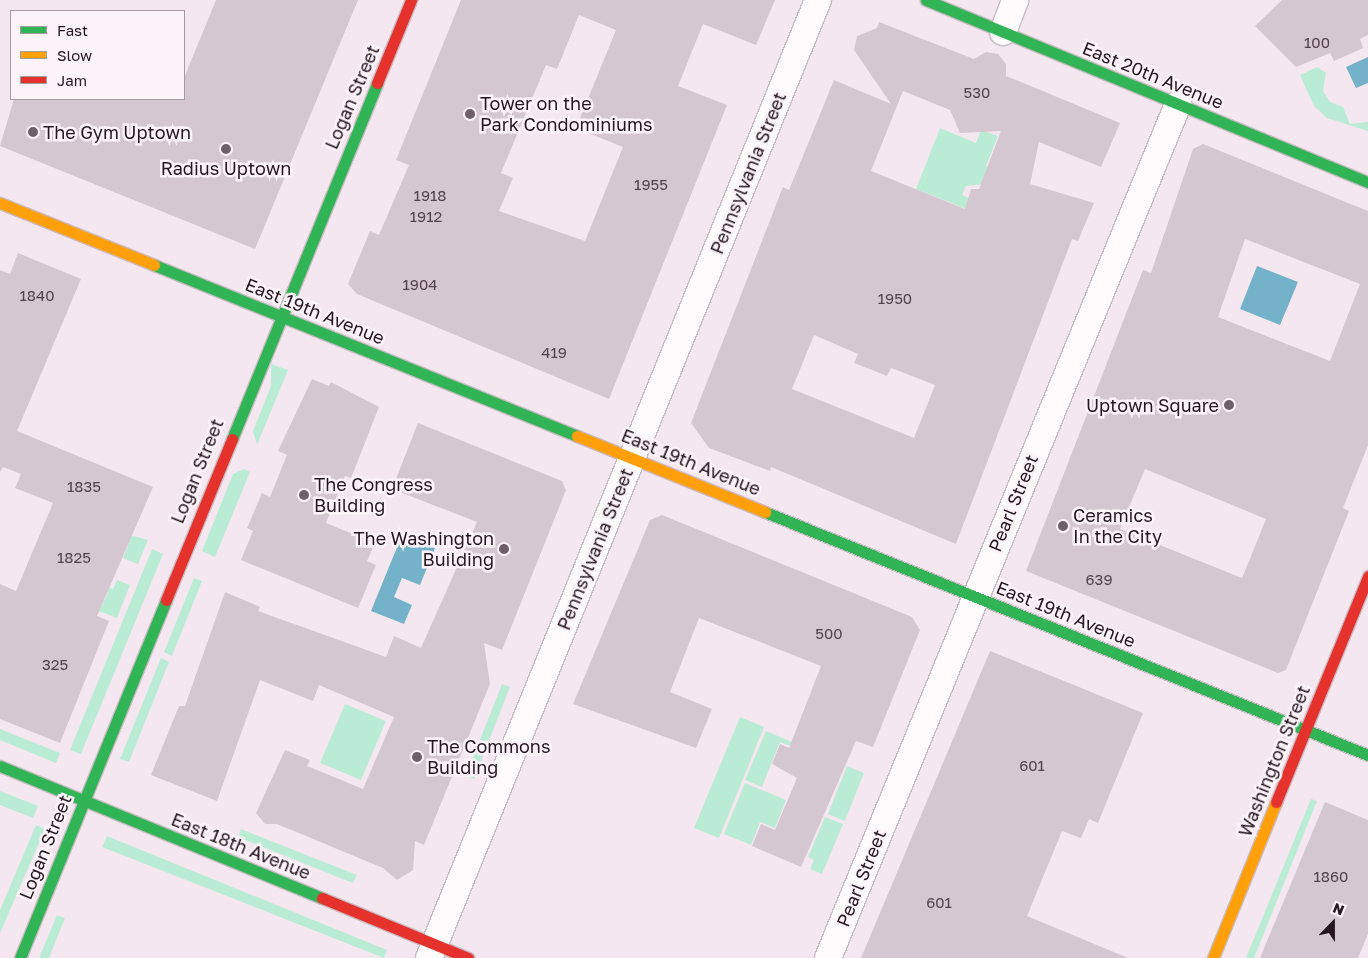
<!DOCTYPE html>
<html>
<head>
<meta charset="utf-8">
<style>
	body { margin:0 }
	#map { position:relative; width:1368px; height:958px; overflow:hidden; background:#f5e7ef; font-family:"Golos Text",sans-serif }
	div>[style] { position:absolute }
	.green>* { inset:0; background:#baecd5 }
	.water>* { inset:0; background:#74b2ca }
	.building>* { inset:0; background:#d5c7cf }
	.roads { filter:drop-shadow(1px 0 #c9bbc3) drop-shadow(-1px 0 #c9bbc3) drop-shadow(0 1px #c9bbc3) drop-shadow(0 -1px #c9bbc3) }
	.street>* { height:26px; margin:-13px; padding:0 13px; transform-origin:13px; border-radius:13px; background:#fefbfd }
	.fast>* { height:11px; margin:-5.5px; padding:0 5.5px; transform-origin:5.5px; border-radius:5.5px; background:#30b455 }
	.slow>* { height:11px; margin:-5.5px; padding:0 5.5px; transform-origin:5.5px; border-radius:5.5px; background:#ff9f0a }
	.jam>* { height:11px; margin:-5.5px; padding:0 5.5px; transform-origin:5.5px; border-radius:5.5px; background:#e5322d }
	.dots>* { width:14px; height:14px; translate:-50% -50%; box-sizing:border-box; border:2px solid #fdf4f9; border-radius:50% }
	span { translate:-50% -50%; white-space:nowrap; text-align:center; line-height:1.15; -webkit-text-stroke:5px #fdf4f9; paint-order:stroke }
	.number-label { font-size:15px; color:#51424b }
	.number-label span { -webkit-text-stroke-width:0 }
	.street-label { font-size:18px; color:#25161f }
	.poi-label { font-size:18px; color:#25161f }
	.left { translate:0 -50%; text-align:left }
	.right { translate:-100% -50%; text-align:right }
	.legend { position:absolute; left:10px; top:10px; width:175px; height:90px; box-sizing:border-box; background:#fdf4f9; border:1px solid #a79ba2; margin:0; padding:6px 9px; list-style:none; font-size:15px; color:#25161f }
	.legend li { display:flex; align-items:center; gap:10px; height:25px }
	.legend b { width:25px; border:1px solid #a79ba2 }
	.north { position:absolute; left:1308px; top:898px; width:50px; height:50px; -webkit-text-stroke:4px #fdf4f9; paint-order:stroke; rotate:22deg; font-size:14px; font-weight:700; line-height:20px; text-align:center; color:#25161f }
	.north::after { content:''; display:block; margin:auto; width:18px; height:22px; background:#25161f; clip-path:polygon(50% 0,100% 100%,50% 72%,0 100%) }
</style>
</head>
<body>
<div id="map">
	<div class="green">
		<div style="clip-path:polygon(1317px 67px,1326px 73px,1323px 91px,1330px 102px,1343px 107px,1350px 124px,1368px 122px,1368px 131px,1327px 118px,1314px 106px,1300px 75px)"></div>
		<div style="clip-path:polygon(940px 128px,976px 143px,981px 130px,998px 136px,986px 166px,997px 171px,992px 183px,966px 186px,962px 195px,986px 205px,982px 215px,916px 189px)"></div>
		<div style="clip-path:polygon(271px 364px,288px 370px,257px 445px,253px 431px,271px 386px)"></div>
		<div style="clip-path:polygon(244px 469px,250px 472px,215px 557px,202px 551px,233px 474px)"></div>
		<div style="clip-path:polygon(119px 532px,148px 540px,138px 564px,123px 558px,129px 543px,117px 538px)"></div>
		<div style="clip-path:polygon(152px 549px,163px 554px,81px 754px,70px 750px)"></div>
		<div style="clip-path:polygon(194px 578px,202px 581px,172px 656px,164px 652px)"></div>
		<div style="clip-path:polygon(117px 580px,130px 585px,117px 618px,89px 607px,91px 602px,102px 606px,108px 592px,98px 588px,100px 584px,113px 589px)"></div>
		<div style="clip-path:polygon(161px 658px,169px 662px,129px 762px,120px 759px)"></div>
		<div style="clip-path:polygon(502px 684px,510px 687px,474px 779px,466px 775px)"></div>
		<div style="clip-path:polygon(345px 704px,386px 721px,361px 780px,320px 763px)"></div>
		<div style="clip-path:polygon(740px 717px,764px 727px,719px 838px,694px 828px)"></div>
		<div style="clip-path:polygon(0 729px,60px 753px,56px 763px,0 740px)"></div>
		<div style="clip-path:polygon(766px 731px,799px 745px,798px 749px,780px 742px,762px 787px,745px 780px)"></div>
		<div style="clip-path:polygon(847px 766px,864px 773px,845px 821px,828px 814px)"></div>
		<div style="clip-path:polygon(745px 783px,786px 800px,775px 828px,760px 822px,751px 845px,724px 834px)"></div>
		<div style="clip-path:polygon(0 791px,38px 806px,33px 818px,0 805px)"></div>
		<div style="clip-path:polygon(1311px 799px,1317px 801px,1254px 958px,1246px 958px)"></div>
		<div style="clip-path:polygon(825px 817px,843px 824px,822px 874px,810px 869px,814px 860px,808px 857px)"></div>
		<div style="clip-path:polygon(36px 825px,45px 829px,0 933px,0 910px)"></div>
		<div style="clip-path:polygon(241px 829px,357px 875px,353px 883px,238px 837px)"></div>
		<div style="clip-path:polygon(107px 836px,387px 950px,384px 958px,102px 847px)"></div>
		<div style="clip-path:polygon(57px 915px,65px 918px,49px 958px,39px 958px)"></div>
	</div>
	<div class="water">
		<div style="clip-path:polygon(1368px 57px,1368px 83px,1356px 88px,1346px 67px)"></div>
		<div style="clip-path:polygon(1257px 266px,1298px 282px,1280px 325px,1240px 309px)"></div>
		<div style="clip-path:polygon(402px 535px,435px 548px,420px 585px,402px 578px,394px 597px,412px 605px,404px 624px,371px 611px)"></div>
	</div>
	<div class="building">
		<div style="clip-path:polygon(216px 0,358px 0,255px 249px,0 146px,14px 99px,184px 99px,184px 78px)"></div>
		<div style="clip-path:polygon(evenodd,461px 0,775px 0,756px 45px,703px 24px,678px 86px,727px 105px,609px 399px,357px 294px,348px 284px,370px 231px,379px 235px,409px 165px,396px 160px,461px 0,579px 15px,616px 30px,576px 128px,623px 147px,585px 241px,499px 211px,513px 178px,501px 173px,546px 65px,557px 69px,579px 15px)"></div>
		<div style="clip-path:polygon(1282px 0,1368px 0,1368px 35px,1360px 39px,1363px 48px,1334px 61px,1330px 53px,1296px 67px,1255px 26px)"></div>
		<div style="clip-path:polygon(evenodd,879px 22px,974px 59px,986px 52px,998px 54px,1006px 64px,1006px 76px,1120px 123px,1101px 167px,1039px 142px,1030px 184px,1094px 203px,1078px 241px,1072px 239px,956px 544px,771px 467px,770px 471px,709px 448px,691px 423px,783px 187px,789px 190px,834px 80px,891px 104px,854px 50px,857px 36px,877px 28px,879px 22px,903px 91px,950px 110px,960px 133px,1001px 131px,979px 189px,971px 189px,965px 209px,871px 171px,903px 91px,879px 22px,814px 335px,858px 354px,854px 363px,887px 376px,891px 368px,935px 385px,914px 438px,792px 389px,814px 335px)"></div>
		<div style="clip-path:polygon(evenodd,1203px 144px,1368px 211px,1368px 445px,1343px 508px,1349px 511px,1286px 670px,1278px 673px,1026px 571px,1143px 270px,1151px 273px,1193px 149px,1203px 144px,1245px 239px,1360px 284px,1330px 361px,1218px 317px,1245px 239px,1203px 144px,1145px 469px,1266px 519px,1242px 578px,1120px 529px,1145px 469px)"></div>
		<div style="clip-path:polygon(18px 253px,81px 279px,17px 431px,153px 487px,97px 616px,109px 621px,60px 743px,0 719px,0 584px,16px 591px,53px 503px,15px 488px,21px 474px,3px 467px,0 472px,0 270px,10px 274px)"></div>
		<div style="clip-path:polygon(312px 379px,329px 386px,331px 382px,379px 407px,351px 478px,345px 476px,326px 523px,375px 543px,367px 561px,376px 565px,358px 608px,241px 560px,253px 531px,247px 528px,262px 493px,270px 497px,287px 455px,278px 451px)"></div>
		<div style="clip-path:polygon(418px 423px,562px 481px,566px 490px,502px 650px,484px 643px,490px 684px,424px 845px,415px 841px,413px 870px,397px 880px,383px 868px,277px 824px,265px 824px,256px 813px,285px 750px,310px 760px,307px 766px,363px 789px,394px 717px,319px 685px,313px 701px,260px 680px,217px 801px,151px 775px,179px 706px,185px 706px,225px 592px,260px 607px,258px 611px,386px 657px,394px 636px,421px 648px,477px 522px,392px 489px)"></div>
		<div style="clip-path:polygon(662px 515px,912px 617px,920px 630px,873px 747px,856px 741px,801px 867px,752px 846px,761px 824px,775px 830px,797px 778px,772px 764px,780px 744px,789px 748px,821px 666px,699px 618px,670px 692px,712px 709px,696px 748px,573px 704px,650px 520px)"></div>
		<div style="clip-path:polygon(990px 651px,1143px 713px,1098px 823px,1089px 819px,1081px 838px,1062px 831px,1027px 916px,1128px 958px,861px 958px)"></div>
		<div style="clip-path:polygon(1325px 802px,1368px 820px,1368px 934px,1358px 958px,1260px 958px)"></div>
	</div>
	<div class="roads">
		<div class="street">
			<div style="left:1003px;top:32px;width:34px;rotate:-69deg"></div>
			<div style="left:429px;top:958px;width:1034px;rotate:-67.9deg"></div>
			<div style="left:828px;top:958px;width:923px;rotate:-67.71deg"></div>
		</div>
		<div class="fast">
			<div style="left:926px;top:0;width:478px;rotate:22.4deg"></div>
			<div style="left:154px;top:265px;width:456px;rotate:22deg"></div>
			<div style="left:232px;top:439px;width:384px;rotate:-67.8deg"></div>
			<div style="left:765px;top:512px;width:650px;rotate:21.95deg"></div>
			<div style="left:0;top:766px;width:348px;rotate:22.3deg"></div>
			<div style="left:20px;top:958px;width:387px;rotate:-67.8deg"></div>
		</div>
		<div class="slow">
			<div style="left:0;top:203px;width:166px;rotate:21.9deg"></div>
			<div style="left:577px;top:436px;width:203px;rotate:22deg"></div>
			<div style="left:1213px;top:958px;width:168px;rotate:-68deg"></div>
		</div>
		<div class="jam">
			<div style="left:377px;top:83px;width:90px;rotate:-67.7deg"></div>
			<div style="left:166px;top:600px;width:174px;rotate:-67.7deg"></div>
			<div style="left:1276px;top:802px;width:244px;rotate:-67.8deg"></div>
			<div style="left:322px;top:898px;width:158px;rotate:22.3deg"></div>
		</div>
	</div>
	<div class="dots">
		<div style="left:470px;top:114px;background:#6e5f68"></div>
		<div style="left:33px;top:132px;background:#6e5f68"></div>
		<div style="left:226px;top:149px;background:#6e5f68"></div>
		<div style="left:1229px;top:405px;background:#6e5f68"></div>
		<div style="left:304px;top:495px;background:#6e5f68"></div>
		<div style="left:1063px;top:526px;background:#6e5f68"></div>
		<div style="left:504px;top:549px;background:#6e5f68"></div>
		<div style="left:417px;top:757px;background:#6e5f68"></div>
	</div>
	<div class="number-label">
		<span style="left:1317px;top:43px">100</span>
		<span style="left:977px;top:93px">530</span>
		<span style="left:651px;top:185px">1955</span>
		<span style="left:430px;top:196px">1918</span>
		<span style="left:426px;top:217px">1912</span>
		<span style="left:420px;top:285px">1904</span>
		<span style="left:37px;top:296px">1840</span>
		<span style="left:895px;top:299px">1950</span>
		<span style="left:554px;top:353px">419</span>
		<span style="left:84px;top:487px">1835</span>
		<span style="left:74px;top:558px">1825</span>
		<span style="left:1099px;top:580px">639</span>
		<span style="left:829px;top:634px">500</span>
		<span style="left:55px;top:665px">325</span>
		<span style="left:1032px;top:766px">601</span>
		<span style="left:1331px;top:877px">1860</span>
		<span style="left:939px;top:903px">601</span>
	</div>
	<div class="street-label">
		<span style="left:1153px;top:75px;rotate:22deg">East 20th Avenue</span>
		<span style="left:352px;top:97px;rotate:-67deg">Logan Street</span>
		<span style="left:748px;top:173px;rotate:-68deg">Pennsylvania Street</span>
		<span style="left:315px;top:311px;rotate:22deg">East 19th Avenue</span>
		<span style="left:691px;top:462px;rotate:22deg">East 19th Avenue</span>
		<span style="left:197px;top:471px;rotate:-68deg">Logan Street</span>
		<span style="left:1013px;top:503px;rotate:-68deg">Pearl Street</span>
		<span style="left:595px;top:549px;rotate:-68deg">Pennsylvania Street</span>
		<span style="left:1066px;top:614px;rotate:22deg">East 19th Avenue</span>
		<span style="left:1274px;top:761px;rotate:-68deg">Washington Street</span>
		<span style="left:241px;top:846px;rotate:22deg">East 18th Avenue</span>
		<span style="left:45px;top:847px;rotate:-68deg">Logan Street</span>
		<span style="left:861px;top:878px;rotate:-68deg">Pearl Street</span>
	</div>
	<div class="poi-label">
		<span class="left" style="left:480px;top:114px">Tower on the<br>Park Condominiums</span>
		<span class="left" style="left:43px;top:132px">The Gym Uptown</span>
		<span style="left:226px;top:168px">Radius Uptown</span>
		<span class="right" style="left:1219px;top:405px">Uptown Square</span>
		<span class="left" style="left:314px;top:495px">The Congress<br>Building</span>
		<span class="left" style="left:1073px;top:526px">Ceramics<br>In the City</span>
		<span class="right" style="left:494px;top:549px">The Washington<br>Building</span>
		<span class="left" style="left:427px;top:757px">The Commons<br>Building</span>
	</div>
	<ul class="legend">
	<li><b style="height:6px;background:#30b455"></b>Fast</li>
	<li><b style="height:6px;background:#ff9f0a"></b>Slow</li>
	<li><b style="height:6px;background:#e5322d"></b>Jam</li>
	</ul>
	<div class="north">N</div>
</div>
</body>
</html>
